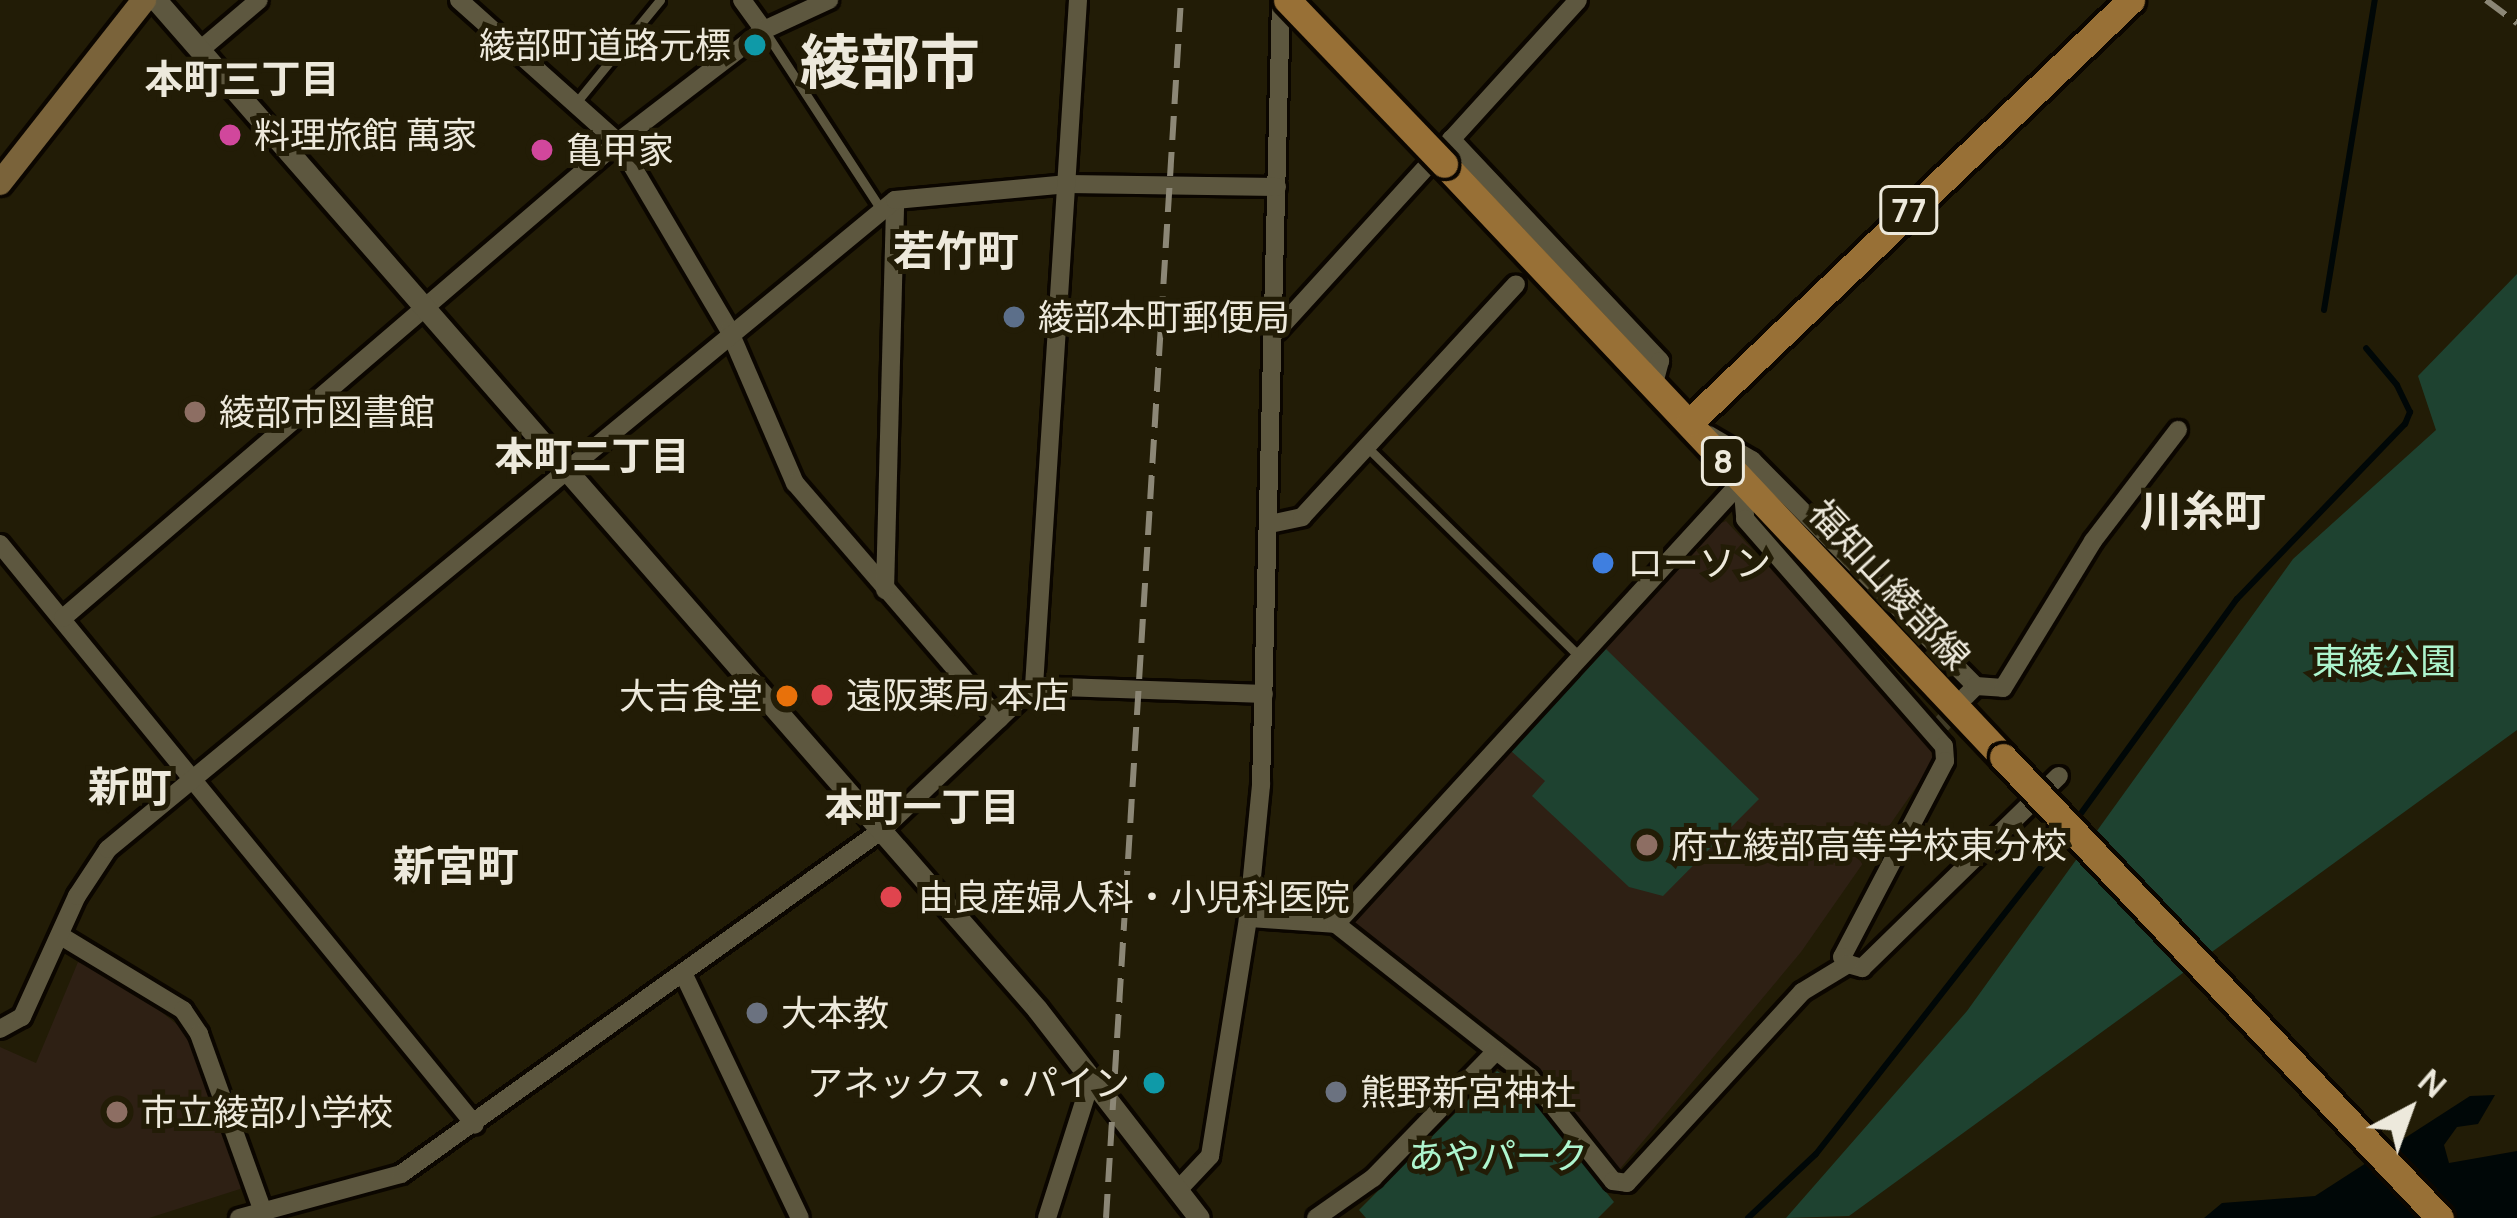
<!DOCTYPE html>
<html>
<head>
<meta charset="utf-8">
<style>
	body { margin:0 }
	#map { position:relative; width:2517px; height:1218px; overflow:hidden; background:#221c06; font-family:Manrope,"Noto Sans JP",sans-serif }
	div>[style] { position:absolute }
	.education>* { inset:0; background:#2e2014 }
	.green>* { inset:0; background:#1e4230 }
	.water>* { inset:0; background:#000707 }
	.stream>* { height:6px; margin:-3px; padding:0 3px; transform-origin:3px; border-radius:3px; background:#000707 }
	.minor-tunnel>* { height:18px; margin-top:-9px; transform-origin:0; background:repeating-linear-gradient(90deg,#403b26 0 18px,transparent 0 27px) }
	.roads { filter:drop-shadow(3px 0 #0b0600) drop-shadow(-3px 0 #0b0600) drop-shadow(0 3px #0b0600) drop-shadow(0 -3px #0b0600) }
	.service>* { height:9px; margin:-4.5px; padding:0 4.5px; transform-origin:4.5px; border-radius:4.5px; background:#5d573f }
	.minor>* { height:18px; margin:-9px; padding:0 9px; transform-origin:9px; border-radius:9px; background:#5d573f }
	.tertiary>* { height:21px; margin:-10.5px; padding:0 10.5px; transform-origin:10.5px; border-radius:10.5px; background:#5d573f }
	.secondary>* { height:24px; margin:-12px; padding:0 12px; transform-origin:12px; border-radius:12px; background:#7a633a }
	.primary>* { height:27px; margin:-13.5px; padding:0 13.5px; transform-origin:13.5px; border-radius:13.5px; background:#987036 }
	.rail>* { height:6px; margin-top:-3px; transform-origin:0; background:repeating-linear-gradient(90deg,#8c8776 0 24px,transparent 0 36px) }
	.bridges { filter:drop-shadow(3px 0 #0b0600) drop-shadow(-3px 0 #0b0600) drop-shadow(0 3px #0b0600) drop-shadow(0 -3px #0b0600) }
	.primary-bridge>* { height:27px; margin:-13.5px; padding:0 13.5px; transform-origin:13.5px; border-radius:13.5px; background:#987036 }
	.dots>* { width:33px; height:33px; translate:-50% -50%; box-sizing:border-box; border:6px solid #221c06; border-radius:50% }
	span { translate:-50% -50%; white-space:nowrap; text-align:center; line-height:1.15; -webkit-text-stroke:10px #221c06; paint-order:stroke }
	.shield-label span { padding:3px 9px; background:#221c06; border:3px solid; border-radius:9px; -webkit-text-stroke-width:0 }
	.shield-label { font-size:33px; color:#ede9dc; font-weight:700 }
	.poi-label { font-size:36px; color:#ede9dc }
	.right { translate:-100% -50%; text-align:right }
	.left { translate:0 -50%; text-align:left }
	.street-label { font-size:36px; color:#ede9dc }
	.park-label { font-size:36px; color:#adf5ce }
	.neighbourhood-label { font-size:39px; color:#ede9dc; font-weight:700 }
	.quarter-label { font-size:42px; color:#ede9dc; font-weight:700 }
	.town-label { font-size:60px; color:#ede9dc; font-weight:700 }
	.north { position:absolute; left:2349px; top:1050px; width:120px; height:120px; -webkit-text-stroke:9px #221c06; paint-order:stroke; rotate:41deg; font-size:33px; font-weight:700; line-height:48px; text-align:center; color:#ede9dc }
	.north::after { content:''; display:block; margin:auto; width:42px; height:54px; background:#ede9dc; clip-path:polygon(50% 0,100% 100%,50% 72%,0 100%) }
</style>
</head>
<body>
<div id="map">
	<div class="education">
		<div style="clip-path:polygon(1726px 521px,1929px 739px,1933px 763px,1801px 952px,1619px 1170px,1519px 1051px,1355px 923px,1354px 910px,1711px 527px)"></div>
		<div style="clip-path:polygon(78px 962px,122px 980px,206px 1048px,255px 1160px,240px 1189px,149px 1218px,0 1218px,0 1047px,36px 1063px)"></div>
	</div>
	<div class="green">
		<div style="clip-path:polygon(2517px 274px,2517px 730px,1849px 1216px,1786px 1218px,1967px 1011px,2293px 559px,2436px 430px,2418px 376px)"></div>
		<div style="clip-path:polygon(1606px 649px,1759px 799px,1663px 896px,1629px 887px,1532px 796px,1545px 781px,1511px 751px)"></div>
		<div style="clip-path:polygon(1497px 1071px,1524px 1088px,1614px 1202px,1598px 1218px,1366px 1218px,1359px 1210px)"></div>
	</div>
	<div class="water">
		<div style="clip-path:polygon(2495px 1095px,2478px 1124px,2457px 1127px,2444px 1145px,2449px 1163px,2517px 1151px,2517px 1218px,2204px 1218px,2222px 1203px,2315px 1196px,2470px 1096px)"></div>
	</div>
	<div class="stream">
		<div style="left:2324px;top:310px;width:314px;rotate:-80.7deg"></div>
		<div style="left:2074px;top:823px;width:277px;rotate:-54deg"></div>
		<div style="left:2237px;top:599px;width:243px;rotate:-46.2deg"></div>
		<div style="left:2405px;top:424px;width:13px;rotate:-67deg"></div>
		<div style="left:2410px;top:412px;width:30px;rotate:-116deg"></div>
		<div style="left:2397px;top:385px;width:48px;rotate:-130deg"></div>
		<div style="left:1748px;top:1218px;width:93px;rotate:-43.3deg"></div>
		<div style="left:1816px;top:1154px;width:407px;rotate:-51.9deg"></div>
	</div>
	<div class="minor-tunnel">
		<div style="left:1941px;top:725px;width:33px;rotate:-50deg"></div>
	</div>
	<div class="roads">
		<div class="service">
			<div style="left:764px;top:30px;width:216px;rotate:56.9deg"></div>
			<div style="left:579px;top:99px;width:128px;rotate:-50.7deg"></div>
			<div style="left:1368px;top:448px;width:296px;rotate:44.6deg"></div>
		</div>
		<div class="minor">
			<div style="left:459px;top:0;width:213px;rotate:41.8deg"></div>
			<div style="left:618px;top:142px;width:218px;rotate:59.4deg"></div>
			<div style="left:729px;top:330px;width:167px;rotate:66.7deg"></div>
			<div style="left:795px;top:483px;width:312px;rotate:49.2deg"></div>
			<div style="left:742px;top:0;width:37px;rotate:54deg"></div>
			<div style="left:200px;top:50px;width:77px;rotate:-40.3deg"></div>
			<div style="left:1451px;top:139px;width:305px;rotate:46.7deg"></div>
			<div style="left:1660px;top:361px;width:27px;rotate:105deg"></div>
			<div style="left:1277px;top:331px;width:447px;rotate:-47.7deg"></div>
			<div style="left:1709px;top:435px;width:50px;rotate:30.2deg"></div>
			<div style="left:1752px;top:460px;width:318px;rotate:45.3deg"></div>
			<div style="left:1976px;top:686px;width:14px;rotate:135deg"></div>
			<div style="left:1742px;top:481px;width:38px;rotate:85deg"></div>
			<div style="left:1745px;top:519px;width:302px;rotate:48.8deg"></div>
			<div style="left:1944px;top:746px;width:15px;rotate:86deg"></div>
			<div style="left:1945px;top:761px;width:221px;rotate:117.7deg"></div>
			<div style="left:1842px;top:957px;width:9px;rotate:49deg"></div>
			<div style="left:1848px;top:964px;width:15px;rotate:16deg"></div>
			<div style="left:1862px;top:968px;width:275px;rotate:-44.3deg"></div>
			<div style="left:1270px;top:524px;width:33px;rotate:-12deg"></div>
			<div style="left:1302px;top:517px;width:316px;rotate:-47.4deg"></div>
			<div style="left:0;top:544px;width:750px;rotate:50.73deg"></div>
			<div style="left:885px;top:590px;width:390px;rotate:-88.5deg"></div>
			<div style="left:63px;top:618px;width:731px;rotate:-40.62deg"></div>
			<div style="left:618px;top:142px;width:184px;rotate:-37.5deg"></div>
			<div style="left:764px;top:30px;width:72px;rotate:-24.8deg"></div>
			<div style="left:1034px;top:686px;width:230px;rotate:2deg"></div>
			<div style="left:1976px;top:686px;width:27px;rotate:4deg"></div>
			<div style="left:2003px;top:688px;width:172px;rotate:-58.5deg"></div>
			<div style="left:2093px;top:541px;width:140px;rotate:-52.6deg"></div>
			<div style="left:1248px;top:918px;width:134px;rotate:-84.4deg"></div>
			<div style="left:1261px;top:785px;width:785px;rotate:-88.54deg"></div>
			<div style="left:1336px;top:924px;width:601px;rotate:-47.5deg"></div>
			<div style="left:61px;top:936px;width:143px;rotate:31.2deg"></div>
			<div style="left:183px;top:1010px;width:29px;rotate:56deg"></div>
			<div style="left:199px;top:1034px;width:189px;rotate:70.2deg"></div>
			<div style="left:684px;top:975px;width:269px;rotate:64.5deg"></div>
			<div style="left:0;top:1029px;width:25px;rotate:-29deg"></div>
			<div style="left:22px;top:1017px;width:133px;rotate:-65.6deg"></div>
			<div style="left:77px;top:896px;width:56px;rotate:-56.6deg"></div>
			<div style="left:108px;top:849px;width:1020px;rotate:-39.51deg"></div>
			<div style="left:895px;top:200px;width:174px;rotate:-5.3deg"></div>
			<div style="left:1068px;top:184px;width:209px;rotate:0.8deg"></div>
			<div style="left:1178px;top:1190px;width:47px;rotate:-46.7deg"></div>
			<div style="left:1210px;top:1156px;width:241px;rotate:-80.9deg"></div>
			<div style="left:1248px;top:918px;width:88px;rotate:3.9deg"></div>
			<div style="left:1336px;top:924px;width:247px;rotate:38.3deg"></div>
			<div style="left:1530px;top:1077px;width:133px;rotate:51.4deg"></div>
			<div style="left:1613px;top:1181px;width:14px;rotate:8deg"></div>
			<div style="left:1627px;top:1183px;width:259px;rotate:-47.5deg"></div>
			<div style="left:1802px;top:992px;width:54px;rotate:-31.3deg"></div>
			<div style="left:239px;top:1218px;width:168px;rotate:-15.2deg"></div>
			<div style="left:401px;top:1174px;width:591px;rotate:-35.57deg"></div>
			<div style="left:882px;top:830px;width:209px;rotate:-43.5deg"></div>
			<div style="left:1034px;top:686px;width:687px;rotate:-86.33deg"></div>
			<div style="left:1047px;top:1218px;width:142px;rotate:-72.3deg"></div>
			<div style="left:1316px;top:1218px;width:70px;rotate:-35.1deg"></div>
			<div style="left:1373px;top:1178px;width:177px;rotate:-45.9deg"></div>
		</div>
		<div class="tertiary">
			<div style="left:156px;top:0;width:1339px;rotate:48.87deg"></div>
			<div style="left:1037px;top:1009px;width:264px;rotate:52.2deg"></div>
		</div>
		<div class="secondary">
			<div style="left:0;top:183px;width:233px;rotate:-51.8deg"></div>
		</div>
		<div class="primary">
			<div style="left:1444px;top:164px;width:815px;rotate:46.69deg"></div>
			<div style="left:1689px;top:423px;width:612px;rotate:-43.74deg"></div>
		</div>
	</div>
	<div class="rail">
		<div style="left:2486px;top:0;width:39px;rotate:37deg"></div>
		<div style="left:1106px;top:1218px;width:1220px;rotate:-86.48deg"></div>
	</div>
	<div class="bridges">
		<div class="primary-bridge">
			<div style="left:1287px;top:0;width:227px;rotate:46.2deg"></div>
			<div style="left:2003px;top:757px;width:635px;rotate:46.53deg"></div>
		</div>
	</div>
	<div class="dots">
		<div style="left:755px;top:45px;background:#0f9aa8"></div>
		<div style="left:230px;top:135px;background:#d1479c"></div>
		<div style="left:542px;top:150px;background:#d1479c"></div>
		<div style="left:1014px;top:317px;background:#5c6f8a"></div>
		<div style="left:195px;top:412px;background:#8d6e63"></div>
		<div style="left:1603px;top:563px;background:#3f7fe0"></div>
		<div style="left:822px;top:695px;background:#e0444e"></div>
		<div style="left:787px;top:696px;background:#e8710a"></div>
		<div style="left:1647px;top:845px;background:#8d6e63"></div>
		<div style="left:891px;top:897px;background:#e0444e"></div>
		<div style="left:757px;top:1013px;background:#6b7280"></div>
		<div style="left:1154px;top:1083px;background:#0f9aa8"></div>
		<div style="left:1336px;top:1092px;background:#6b7280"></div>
		<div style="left:117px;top:1112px;background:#8d6e63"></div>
	</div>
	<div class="shield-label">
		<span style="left:1909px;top:210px">77</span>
		<span style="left:1723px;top:461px">8</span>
	</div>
	<div class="poi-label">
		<span class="right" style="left:731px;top:45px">綾部町道路元標</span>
		<span class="left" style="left:254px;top:135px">料理旅館 萬家</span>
		<span class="left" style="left:566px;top:150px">亀甲家</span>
		<span class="left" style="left:1038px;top:317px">綾部本町郵便局</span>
		<span class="left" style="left:219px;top:412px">綾部市図書館</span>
		<span class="left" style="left:1627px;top:563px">ローソン</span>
		<span class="left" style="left:846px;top:695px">遠阪薬局 本店</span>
		<span class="right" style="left:763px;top:696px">大吉食堂</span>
		<span class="left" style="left:1671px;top:845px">府立綾部高等学校東分校</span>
		<span class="left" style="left:918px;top:897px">由良産婦人科・小児科医院</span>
		<span class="left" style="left:781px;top:1013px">大本教</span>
		<span class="right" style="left:1130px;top:1083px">アネックス・パイン</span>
		<span class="left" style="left:1360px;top:1092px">熊野新宮神社</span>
		<span class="left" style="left:141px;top:1112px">市立綾部小学校</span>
	</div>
	<div class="street-label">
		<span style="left:1890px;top:584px;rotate:47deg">福知山綾部線</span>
	</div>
	<div class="park-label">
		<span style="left:2384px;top:661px">東綾公園</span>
		<span style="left:1498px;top:1156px">あやパーク</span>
	</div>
	<div class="neighbourhood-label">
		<span style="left:242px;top:78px">本町三丁目</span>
		<span style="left:592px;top:455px">本町二丁目</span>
		<span style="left:922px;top:806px">本町一丁目</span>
	</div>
	<div class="quarter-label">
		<span style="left:956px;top:250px">若竹町</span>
		<span style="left:2203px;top:510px">川糸町</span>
		<span style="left:130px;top:786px">新町</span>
		<span style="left:456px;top:865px">新宮町</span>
	</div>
	<div class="town-label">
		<span style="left:890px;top:61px">綾部市</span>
	</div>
	<div class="north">N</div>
</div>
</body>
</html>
